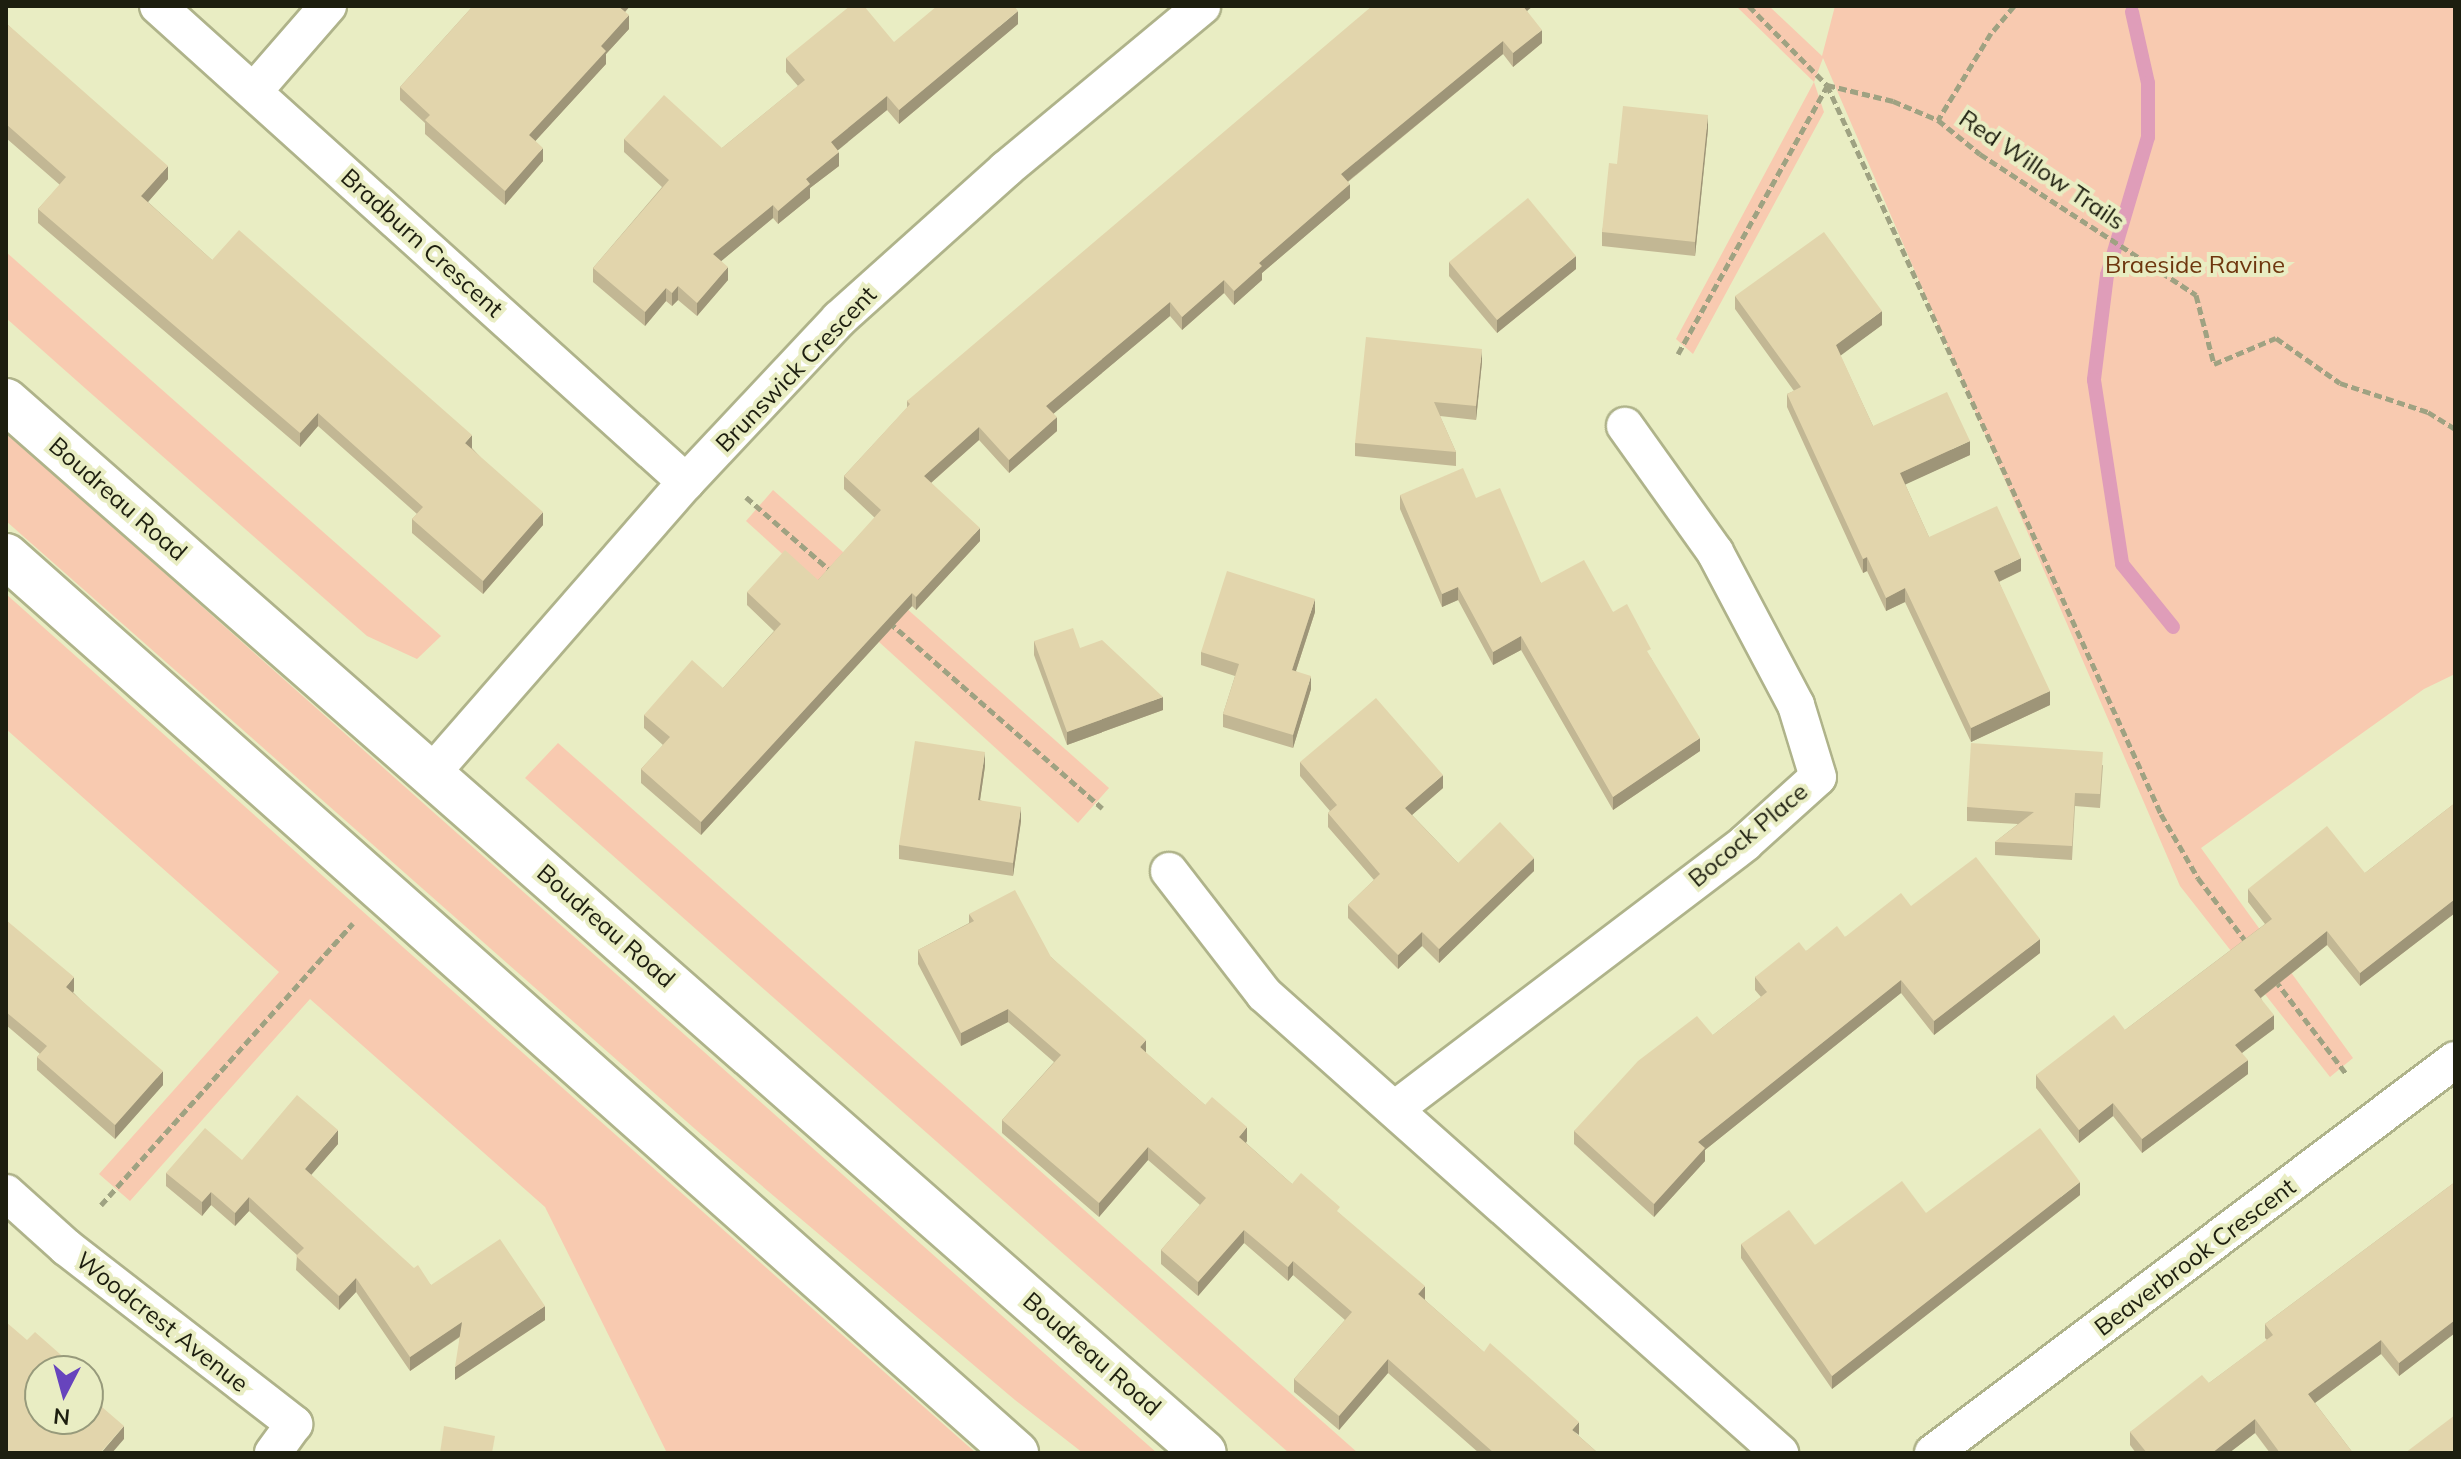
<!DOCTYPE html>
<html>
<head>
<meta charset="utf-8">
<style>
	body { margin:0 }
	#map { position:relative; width:2461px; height:1459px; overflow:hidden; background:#e9edc3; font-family:Mulish,sans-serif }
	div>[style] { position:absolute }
	.green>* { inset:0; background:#f8cab0 }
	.stream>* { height:14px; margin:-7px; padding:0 7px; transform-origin:7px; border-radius:7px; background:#df9db9 }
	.path>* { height:5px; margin-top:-2.5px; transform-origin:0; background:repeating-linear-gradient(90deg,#9fa282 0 8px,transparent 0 12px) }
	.roads { filter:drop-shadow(2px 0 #afb38a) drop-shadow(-2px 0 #afb38a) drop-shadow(0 2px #afb38a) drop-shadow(0 -2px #afb38a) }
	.minor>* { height:36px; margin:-18px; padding:0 18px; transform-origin:18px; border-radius:18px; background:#fff }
	.secondary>* { height:44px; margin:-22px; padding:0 22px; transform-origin:22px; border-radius:22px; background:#fff }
	.wall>* { inset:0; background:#c2b794 }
	.shaded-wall>* { inset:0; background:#9e9578 }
	.building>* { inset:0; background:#e2d5ac }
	span { translate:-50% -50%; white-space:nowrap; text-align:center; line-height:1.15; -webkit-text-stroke:8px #e9edc3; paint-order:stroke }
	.street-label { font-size:24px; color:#1d1e0f }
	.park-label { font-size:24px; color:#6e360e }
	.frame { position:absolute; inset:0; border:8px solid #1d1e0f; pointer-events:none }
	.north { position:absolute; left:24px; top:1355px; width:80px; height:80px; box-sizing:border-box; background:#e9edc3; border:2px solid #979a7b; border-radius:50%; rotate:186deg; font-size:22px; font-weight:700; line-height:32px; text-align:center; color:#1d1e0f }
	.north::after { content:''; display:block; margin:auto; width:28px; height:36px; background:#6744bd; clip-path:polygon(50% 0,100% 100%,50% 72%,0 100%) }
</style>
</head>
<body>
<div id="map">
	<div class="green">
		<div style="clip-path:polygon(1736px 6px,1769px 6px,1822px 56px,1835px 6px,2455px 6px,2455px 674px,2424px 689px,2201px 848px,2353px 1058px,2330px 1077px,2180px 886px,1823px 58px,1814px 82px,1824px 112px,1693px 354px,1676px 339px,1814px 82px)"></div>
		<div style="clip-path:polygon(6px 252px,441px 636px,417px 659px,367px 636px,86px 389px,6px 318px)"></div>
		<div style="clip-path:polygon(6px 432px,432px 811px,1157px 1453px,1083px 1453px,1015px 1400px,703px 1136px,6px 521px)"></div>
		<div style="clip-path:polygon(773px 490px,1109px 788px,1078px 823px,746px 521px)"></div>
		<div style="clip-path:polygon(6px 594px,387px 933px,976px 1453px,667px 1453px,545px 1207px,310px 999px,130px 1201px,99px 1174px,279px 972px,6px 729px)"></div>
		<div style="clip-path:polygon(558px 743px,1358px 1453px,1289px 1453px,525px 778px)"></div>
	</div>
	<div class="stream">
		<div style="left:2132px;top:12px;width:73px;rotate:77.3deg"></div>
		<div style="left:2148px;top:83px;width:54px;rotate:90deg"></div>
		<div style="left:2148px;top:137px;width:144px;rotate:106.5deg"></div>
		<div style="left:2107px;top:275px;width:106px;rotate:97.1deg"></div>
		<div style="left:2094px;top:380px;width:186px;rotate:81.3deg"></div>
		<div style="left:2122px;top:564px;width:81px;rotate:51deg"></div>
	</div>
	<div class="path">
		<div style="left:1749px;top:6px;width:111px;rotate:45.4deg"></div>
		<div style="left:1827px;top:85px;width:802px;rotate:65.38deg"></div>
		<div style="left:2161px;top:814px;width:74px;rotate:60deg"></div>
		<div style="left:2198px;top:878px;width:83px;rotate:52.9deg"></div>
		<div style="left:2014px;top:6px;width:35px;rotate:130deg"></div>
		<div style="left:1991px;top:33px;width:102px;rotate:121.3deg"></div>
		<div style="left:1938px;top:120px;width:54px;rotate:39deg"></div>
		<div style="left:1980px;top:154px;width:258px;rotate:33.1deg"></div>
		<div style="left:2196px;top:295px;width:71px;rotate:75.4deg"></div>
		<div style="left:2214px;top:364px;width:67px;rotate:-22.8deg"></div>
		<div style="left:2276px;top:338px;width:78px;rotate:35.1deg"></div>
		<div style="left:2340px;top:383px;width:93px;rotate:18.2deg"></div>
		<div style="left:2428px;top:412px;width:32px;rotate:32deg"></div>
		<div style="left:1827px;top:85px;width:68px;rotate:13.6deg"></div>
		<div style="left:1893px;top:101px;width:49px;rotate:22.9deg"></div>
		<div style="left:1678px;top:354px;width:307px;rotate:-60.9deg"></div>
		<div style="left:746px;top:497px;width:116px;rotate:41.1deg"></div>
		<div style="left:889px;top:622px;width:283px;rotate:41.1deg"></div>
		<div style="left:2275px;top:980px;width:119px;rotate:52.8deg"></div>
		<div style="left:101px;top:1205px;width:378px;rotate:-48.2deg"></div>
	</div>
	<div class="roads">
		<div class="minor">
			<div style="left:158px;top:6px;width:711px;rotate:42.04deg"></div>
			<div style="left:254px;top:91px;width:113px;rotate:-49deg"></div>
			<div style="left:431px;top:774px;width:388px;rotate:-48.9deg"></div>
			<div style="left:686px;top:482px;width:224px;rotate:-46.8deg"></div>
			<div style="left:839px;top:319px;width:224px;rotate:-41.9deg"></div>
			<div style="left:1006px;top:169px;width:255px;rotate:-39.7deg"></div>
			<div style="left:1169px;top:871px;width:155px;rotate:52.3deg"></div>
			<div style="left:1264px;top:994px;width:691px;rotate:41.65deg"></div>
			<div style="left:1395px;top:1109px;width:440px;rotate:-37.2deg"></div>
			<div style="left:1745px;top:843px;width:98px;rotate:-42.1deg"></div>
			<div style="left:1818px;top:777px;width:75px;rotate:-107deg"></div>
			<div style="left:1796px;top:705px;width:173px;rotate:-117.9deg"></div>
			<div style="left:1715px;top:552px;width:155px;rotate:-125.5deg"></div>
			<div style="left:6px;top:1193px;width:81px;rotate:42deg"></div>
			<div style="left:66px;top:1247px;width:289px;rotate:37.8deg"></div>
			<div style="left:294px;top:1424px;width:36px;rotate:126deg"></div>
			<div style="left:1933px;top:1453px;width:653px;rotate:-36.98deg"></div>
		</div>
		<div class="secondary">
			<div style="left:6px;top:401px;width:1594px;rotate:41.29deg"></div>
			<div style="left:6px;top:556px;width:1351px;rotate:41.61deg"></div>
		</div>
	</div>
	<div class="wall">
		<div style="clip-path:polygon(473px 6px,630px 6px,625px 12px,629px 29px,606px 54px,606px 64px,535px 141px,543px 161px,505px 205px,425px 134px,425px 123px,400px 100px,400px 87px)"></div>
		<div style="clip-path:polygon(1527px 11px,1542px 43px,1513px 67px,1503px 54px,1348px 182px,1350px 198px,1262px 273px,1262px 280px,1234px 305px,1224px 293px,1182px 330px,1170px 316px,1053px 414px,1057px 431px,1009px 473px,979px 440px,931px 483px,980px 541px,916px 610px,912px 606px,701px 835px,641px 783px,641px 769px,663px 745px,644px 728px,644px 715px,723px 688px,774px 631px,747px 605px,747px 592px,818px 580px,875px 518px,844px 489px,844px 476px,907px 408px,907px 401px)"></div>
		<div style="clip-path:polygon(6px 23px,168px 179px,148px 202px,212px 260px,472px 448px,543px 525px,483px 594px,412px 533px,412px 519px,417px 514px,318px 426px,300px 447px,38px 223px,38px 209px,60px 185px,6px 138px)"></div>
		<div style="clip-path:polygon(1018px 24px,899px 124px,887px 110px,837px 150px,839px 166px,810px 188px,810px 198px,778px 224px,773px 218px,721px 261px,728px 280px,697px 316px,678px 300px,672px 306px,666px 301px,645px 326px,593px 282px,593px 268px,662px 187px,624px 152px,624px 139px,722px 148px,798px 86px,786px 72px,786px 58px)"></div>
		<div style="clip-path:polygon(1708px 129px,1695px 256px,1602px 246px,1602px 232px,1617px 164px)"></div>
		<div style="clip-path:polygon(1449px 262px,1576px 269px,1497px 333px,1449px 276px)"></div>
		<div style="clip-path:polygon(1735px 296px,1882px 325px,1840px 355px,1873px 426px,1970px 455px,1905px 484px,1929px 537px,2021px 571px,1999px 582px,2050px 705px,1971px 742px,1905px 602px,1886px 611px,1867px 571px,1863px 573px,1787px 407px,1787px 394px,1794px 391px,1735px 309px)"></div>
		<div style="clip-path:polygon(1482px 362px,1476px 420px,1440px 416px,1456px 452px,1456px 466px,1355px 456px,1355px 443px)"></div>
		<div style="clip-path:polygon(1400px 495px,1476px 498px,1541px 583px,1613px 612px,1651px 658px,1700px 751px,1613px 810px,1521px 650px,1493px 665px,1458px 600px,1442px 607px,1400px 509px)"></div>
		<div style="clip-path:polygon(1315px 612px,1296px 671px,1311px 689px,1293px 748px,1223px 727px,1223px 714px,1235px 676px,1201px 665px,1201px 652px)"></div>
		<div style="clip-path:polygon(1034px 641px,1080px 648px,1163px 710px,1067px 745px,1034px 655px)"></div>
		<div style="clip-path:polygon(1300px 762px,1443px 788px,1412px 815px,1458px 863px,1534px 871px,1439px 963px,1422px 946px,1398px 969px,1348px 918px,1348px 905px,1374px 880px,1328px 827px,1328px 813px,1330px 811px,1300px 776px)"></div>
		<div style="clip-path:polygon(2103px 765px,2100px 808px,2075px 806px,2072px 860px,1995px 855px,1995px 842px,2018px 824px,1967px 821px,1967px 807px)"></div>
		<div style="clip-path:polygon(985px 766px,980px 800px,1021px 821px,1013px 876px,899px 859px,899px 845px)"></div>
		<div style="clip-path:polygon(2455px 803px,2455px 913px,2360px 986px,2327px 945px,2261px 998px,2274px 1029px,2242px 1053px,2248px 1074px,2142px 1153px,2113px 1116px,2079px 1143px,2036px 1088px,2036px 1075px,2125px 1030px,2265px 924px,2248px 902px,2248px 889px,2365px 873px)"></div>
		<div style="clip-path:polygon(1911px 906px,2040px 953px,1934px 1035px,1901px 993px,1705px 1150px,1705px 1161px,1654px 1217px,1574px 1144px,1574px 1131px,1713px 1035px,1761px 997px,1755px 990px,1755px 977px,1806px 951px,1845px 937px)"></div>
		<div style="clip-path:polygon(969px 914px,1051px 957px,1146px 1053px,1205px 1105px,1247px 1141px,1246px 1143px,1292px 1184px,1340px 1214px,1425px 1300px,1598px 1453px,1479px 1453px,1388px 1373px,1339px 1430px,1294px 1392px,1294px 1379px,1345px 1320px,1293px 1275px,1288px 1281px,1244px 1243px,1198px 1296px,1161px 1264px,1161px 1250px,1200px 1205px,1148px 1160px,1099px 1217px,1002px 1133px,1002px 1120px,1054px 1062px,1008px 1022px,961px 1046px,918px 964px,918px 950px,969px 923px)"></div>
		<div style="clip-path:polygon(6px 920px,74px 991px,73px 992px,163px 1085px,115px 1139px,37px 1070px,37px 1057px,40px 1054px,6px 1025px)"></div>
		<div style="clip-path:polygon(338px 1144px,311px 1175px,431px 1285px,545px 1320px,455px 1380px,460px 1337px,410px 1371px,356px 1292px,339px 1310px,296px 1270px,297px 1255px,249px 1211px,235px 1226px,211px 1205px,202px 1216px,166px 1186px,166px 1173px)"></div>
		<div style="clip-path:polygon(2455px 1182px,2455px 1333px,2399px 1376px,2381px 1354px,2315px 1403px,2353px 1453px,2270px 1453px,2255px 1433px,2229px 1453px,2136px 1453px,2130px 1445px,2130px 1432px,2209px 1383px,2267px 1340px,2265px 1338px,2265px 1324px)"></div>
		<div style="clip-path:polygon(2080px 1195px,1832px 1389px,1741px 1258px,1741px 1244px,1815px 1245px,1926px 1213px)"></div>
	</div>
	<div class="shaded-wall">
		<div style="clip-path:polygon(618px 6px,630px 6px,618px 20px)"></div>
		<div style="clip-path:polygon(1520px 6px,1533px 6px,1520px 17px)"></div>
		<div style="clip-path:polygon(1018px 11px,1018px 24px,899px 124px,899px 110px)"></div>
		<div style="clip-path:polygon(629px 15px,629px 29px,606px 54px,606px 64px,529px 148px,529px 135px,601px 46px)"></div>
		<div style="clip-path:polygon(1542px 30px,1542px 43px,1513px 67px,1513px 53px)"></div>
		<div style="clip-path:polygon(1503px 41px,1503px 54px,1341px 187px,1341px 174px)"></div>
		<div style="clip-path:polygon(887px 96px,887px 110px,831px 156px,831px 142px)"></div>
		<div style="clip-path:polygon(1708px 115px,1708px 129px,1695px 256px,1695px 242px)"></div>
		<div style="clip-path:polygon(543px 148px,543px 161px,505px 205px,505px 191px)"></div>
		<div style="clip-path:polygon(839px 152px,839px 166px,810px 188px,810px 198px,778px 224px,778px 211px,806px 179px)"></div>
		<div style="clip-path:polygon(168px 166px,168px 179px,141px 210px,141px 196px)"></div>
		<div style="clip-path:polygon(1350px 184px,1350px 198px,1262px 273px,1262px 280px,1234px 305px,1234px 291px,1259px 263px)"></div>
		<div style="clip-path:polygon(773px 205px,773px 218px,713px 268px,713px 254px)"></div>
		<div style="clip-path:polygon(1576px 256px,1576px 269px,1497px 333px,1497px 320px)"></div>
		<div style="clip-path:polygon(728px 267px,728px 280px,697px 316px,697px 303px)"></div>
		<div style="clip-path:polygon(1224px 280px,1224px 293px,1182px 330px,1182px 317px)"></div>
		<div style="clip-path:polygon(678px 286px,678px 300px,672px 306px,672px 293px)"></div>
		<div style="clip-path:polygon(666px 288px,666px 301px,645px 326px,645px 312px)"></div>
		<div style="clip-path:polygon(1170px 302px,1170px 316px,1046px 420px,1046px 406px)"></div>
		<div style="clip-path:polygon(1882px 311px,1882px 325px,1836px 359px,1836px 345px)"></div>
		<div style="clip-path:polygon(1482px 349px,1482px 362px,1476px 420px,1476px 406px)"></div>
		<div style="clip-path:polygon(318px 413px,318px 426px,300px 447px,300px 433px)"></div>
		<div style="clip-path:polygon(1057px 417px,1057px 431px,1009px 473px,1009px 460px)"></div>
		<div style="clip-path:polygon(979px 427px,979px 440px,924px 489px,924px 476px)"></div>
		<div style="clip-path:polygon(472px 435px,472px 448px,465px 456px,465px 443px)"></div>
		<div style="clip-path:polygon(1970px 441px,1970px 455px,1900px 487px,1900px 473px)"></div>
		<div style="clip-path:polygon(543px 512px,543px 525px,483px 594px,483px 581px)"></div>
		<div style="clip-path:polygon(980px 528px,980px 541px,916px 610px,916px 597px)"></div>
		<div style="clip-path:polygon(1867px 557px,1867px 571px,1863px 573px,1863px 559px)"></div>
		<div style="clip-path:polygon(2021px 558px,2021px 571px,1994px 584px,1994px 571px)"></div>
		<div style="clip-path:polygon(1458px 587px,1458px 600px,1442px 607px,1442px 594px)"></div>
		<div style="clip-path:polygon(1905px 588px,1905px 602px,1886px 611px,1886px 598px)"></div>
		<div style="clip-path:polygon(912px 593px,912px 606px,701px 835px,701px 822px)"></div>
		<div style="clip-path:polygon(1315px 599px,1315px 612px,1292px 683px,1292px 670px)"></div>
		<div style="clip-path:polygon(1521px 636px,1521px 650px,1493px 665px,1493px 652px)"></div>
		<div style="clip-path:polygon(1311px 676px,1311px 689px,1293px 748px,1293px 735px)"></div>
		<div style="clip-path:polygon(2050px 691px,2050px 705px,1971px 742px,1971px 728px)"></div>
		<div style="clip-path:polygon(1163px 697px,1163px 710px,1067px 745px,1067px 732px)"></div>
		<div style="clip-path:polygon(1700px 738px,1700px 751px,1613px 810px,1613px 797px)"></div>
		<div style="clip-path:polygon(985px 752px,985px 766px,978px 814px,978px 800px)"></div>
		<div style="clip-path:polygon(1443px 775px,1443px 788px,1405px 821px,1405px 808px)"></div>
		<div style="clip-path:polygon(1021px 807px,1021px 821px,1013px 876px,1013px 863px)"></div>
		<div style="clip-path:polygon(1534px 858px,1534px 871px,1439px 963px,1439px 949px)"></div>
		<div style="clip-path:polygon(2455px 899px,2455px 913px,2360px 986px,2360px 973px)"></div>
		<div style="clip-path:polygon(2327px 931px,2327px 945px,2254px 1003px,2254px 990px)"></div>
		<div style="clip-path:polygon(1422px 932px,1422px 946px,1398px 969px,1398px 955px)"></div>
		<div style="clip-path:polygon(2040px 939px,2040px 953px,1934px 1035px,1934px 1021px)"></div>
		<div style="clip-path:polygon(74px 977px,74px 991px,66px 1000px,66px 987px)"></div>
		<div style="clip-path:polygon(1901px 980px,1901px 993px,1705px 1150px,1705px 1161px,1654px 1217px,1654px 1204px,1698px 1142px)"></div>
		<div style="clip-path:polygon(1008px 1009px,1008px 1022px,961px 1046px,961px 1033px)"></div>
		<div style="clip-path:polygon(2274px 1015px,2274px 1029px,2235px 1058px,2235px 1045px)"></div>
		<div style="clip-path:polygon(1146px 1040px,1146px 1054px,1140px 1047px)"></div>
		<div style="clip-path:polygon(2248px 1060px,2248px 1074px,2142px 1153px,2142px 1139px)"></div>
		<div style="clip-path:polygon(163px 1071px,163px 1085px,115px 1139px,115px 1125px)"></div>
		<div style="clip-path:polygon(2113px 1103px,2113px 1116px,2079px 1143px,2079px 1130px)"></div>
		<div style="clip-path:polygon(1247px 1127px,1247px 1141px,1239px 1151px,1239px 1137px)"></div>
		<div style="clip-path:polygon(338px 1130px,338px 1144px,305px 1182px,305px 1169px)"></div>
		<div style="clip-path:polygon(1148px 1147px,1148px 1160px,1099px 1217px,1099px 1203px)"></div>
		<div style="clip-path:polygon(2080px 1182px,2080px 1195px,1832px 1389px,1832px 1376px)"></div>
		<div style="clip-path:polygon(211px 1192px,211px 1205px,202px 1216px,202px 1202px)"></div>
		<div style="clip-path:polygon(249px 1197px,249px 1211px,235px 1226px,235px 1213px)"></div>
		<div style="clip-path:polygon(1244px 1230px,1244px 1243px,1198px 1296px,1198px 1282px)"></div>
		<div style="clip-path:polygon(1293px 1261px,1293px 1275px,1288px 1281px,1288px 1267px)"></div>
		<div style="clip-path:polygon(356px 1278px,356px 1292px,339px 1310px,339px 1296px)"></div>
		<div style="clip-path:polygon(1425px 1286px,1425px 1300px,1418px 1294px)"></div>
		<div style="clip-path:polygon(545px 1306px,545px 1320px,455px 1380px,455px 1367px)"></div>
		<div style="clip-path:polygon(2455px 1320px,2455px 1333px,2399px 1376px,2399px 1363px)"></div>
		<div style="clip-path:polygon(462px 1322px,462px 1335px,410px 1371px,410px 1357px)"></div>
		<div style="clip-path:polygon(2381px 1340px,2381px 1354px,2308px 1408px,2308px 1394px)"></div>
		<div style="clip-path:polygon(1388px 1359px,1388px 1373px,1339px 1430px,1339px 1416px)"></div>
		<div style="clip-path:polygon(2255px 1419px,2255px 1433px,2229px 1453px,2212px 1453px)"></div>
		<div style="clip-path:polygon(1579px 1422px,1579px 1435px,1572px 1430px)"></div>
		<div style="clip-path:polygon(124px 1426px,124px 1439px,112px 1453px,101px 1453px)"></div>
	</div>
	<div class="building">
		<div style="clip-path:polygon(473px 6px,618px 6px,629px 15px,601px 46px,606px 51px,529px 135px,543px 148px,505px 191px,425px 120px,430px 115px,400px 87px)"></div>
		<div style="clip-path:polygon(850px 6px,864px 6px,894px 42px,937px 6px,1014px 6px,1018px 11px,899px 110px,887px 96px,831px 142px,839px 152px,806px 179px,810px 184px,778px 211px,773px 205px,713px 254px,728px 267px,697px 303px,678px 286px,672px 293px,666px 288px,645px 312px,593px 268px,669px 180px,624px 139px,664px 95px,722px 148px,805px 80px,786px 58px)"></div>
		<div style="clip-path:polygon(1372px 6px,1523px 6px,1542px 30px,1513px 53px,1503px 41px,1341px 174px,1350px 184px,1259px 263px,1262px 266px,1234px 291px,1224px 280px,1182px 317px,1170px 302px,1046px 406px,1057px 417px,1009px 460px,979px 427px,924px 476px,980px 528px,916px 597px,912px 593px,701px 822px,641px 769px,670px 737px,644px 715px,692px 660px,723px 688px,781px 624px,747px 592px,785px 550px,818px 580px,881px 510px,844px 476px,910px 404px,907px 401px)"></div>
		<div style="clip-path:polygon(6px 23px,168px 166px,141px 196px,212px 260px,239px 230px,472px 435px,465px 443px,543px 512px,483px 581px,412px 519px,423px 507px,318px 413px,300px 433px,38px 209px,66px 177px,6px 124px)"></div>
		<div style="clip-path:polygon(1623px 106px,1708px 115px,1695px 242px,1602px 232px,1609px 163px,1617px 164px)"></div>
		<div style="clip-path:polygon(1528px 198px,1576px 256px,1497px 320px,1449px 262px)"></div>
		<div style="clip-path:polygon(1824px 232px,1882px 311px,1836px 345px,1873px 426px,1947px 392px,1970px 441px,1900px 473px,1929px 537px,1997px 506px,2021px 558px,1994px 571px,2050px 691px,1971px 728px,1905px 588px,1886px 598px,1867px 557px,1863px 559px,1787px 394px,1801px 387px,1735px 296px)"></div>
		<div style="clip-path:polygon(1366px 337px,1482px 349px,1476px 406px,1434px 402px,1456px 452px,1355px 443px)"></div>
		<div style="clip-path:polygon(1463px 468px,1476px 498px,1500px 488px,1541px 583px,1584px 560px,1613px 612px,1627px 604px,1651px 649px,1647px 651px,1700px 738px,1613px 797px,1521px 636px,1493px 652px,1458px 587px,1442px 594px,1400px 495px)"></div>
		<div style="clip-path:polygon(1227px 571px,1315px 599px,1292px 670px,1311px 676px,1293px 735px,1223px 714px,1239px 664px,1201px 652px)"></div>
		<div style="clip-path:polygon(1073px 628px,1080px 648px,1102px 640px,1163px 697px,1067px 732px,1034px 641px)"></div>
		<div style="clip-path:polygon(1376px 698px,1443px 775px,1405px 808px,1458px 863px,1500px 822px,1534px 858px,1439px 949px,1422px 932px,1398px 955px,1348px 905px,1380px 874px,1328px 813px,1337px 805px,1300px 762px)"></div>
		<div style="clip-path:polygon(915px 741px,985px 752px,978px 800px,1021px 807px,1013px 863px,899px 845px)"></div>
		<div style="clip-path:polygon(1971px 743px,2103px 752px,2100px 794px,2075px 793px,2072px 846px,1995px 842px,2034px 812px,1967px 807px)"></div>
		<div style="clip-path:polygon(2455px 803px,2455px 899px,2360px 973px,2327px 931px,2254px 990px,2274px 1015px,2235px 1045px,2248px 1060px,2142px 1139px,2113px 1103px,2079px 1130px,2036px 1075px,2114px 1015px,2125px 1030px,2272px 919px,2248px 889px,2327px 826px,2365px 873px)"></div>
		<div style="clip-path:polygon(1976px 857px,2040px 939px,1934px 1021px,1901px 980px,1698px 1142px,1705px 1148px,1654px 1204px,1574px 1131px,1638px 1061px,1697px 1016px,1713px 1035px,1767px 992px,1755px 977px,1799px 942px,1806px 951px,1837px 926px,1845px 937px,1901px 893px,1911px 906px)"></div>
		<div style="clip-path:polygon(1015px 890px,1051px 957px,1146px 1040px,1140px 1047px,1205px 1105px,1212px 1097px,1247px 1127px,1239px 1137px,1292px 1184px,1301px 1173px,1340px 1207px,1337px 1211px,1425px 1286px,1418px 1294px,1484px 1352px,1490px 1343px,1532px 1380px,1579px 1422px,1572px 1430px,1598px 1453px,1494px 1453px,1388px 1359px,1339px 1416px,1294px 1379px,1352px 1312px,1293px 1261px,1288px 1267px,1244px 1230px,1198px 1282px,1161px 1250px,1206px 1198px,1148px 1147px,1099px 1203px,1002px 1120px,1061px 1055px,1008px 1009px,961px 1033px,918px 950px,974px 921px,969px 914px)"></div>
		<div style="clip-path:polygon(6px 920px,74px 977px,66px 987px,163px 1071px,115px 1125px,37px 1057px,47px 1046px,6px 1012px)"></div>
		<div style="clip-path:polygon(297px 1095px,338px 1130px,305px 1169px,414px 1268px,418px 1265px,431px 1285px,500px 1239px,545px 1306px,455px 1367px,462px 1322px,410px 1357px,356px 1278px,339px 1296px,296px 1256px,304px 1248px,249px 1197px,235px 1213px,211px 1192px,202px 1202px,166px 1173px,205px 1128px,242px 1160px)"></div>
		<div style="clip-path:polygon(2040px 1128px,2080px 1182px,1832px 1376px,1741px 1244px,1789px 1210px,1815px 1245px,1902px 1181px,1926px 1213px)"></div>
		<div style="clip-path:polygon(2455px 1182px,2455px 1320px,2399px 1363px,2381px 1340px,2308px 1394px,2353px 1453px,2280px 1453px,2255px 1419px,2212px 1453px,2147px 1453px,2130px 1432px,2202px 1375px,2209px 1383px,2273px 1335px,2265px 1324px)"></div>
		<div style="clip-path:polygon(6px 1322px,27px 1340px,35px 1332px,77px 1369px,75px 1371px,40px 1371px,40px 1419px,88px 1419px,88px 1395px,124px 1426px,101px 1452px,102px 1453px,6px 1452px)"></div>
		<div style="clip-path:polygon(2455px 1415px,2455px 1453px,2405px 1453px)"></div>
		<div style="clip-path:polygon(444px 1426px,495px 1436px,492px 1453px,440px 1453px)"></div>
	</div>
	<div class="street-label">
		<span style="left:2042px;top:170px;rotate:34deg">Red Willow Trails</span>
		<span style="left:422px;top:243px;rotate:42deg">Bradburn Crescent</span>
		<span style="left:796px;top:369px;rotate:-46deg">Brunswick Crescent</span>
		<span style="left:118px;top:499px;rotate:41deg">Boudreau Road</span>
		<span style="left:1748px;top:835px;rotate:-40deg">Bocock Place</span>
		<span style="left:606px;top:926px;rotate:41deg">Boudreau Road</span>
		<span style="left:2195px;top:1257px;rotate:-37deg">Beaverbrook Crescent</span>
		<span style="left:162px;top:1322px;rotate:38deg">Woodcrest Avenue</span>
		<span style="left:1092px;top:1354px;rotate:41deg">Boudreau Road</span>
	</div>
	<div class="park-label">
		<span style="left:2195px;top:265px">Braeside Ravine</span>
	</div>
	<div class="frame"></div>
	<div class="north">N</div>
</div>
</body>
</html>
